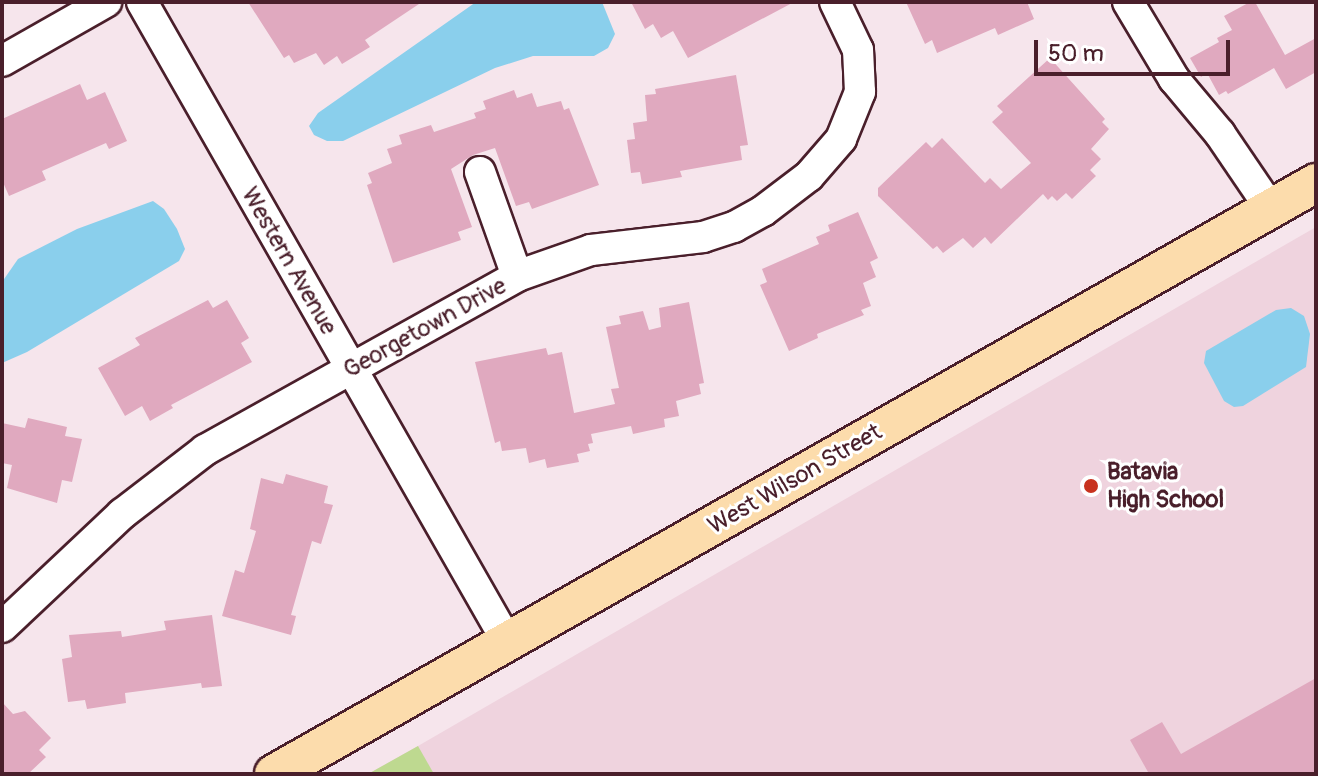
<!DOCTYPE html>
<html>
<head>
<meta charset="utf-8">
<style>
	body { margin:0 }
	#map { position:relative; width:1318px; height:776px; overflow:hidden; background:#f6e5ec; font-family:Pangolin,sans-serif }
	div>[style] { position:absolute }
	.built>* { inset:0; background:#efd3de }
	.green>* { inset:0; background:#bed990 }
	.water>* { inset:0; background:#8acfec }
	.building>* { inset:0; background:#e0a9bf }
	.roads { filter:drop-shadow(2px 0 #4a1f2b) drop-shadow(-2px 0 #4a1f2b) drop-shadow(0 2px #4a1f2b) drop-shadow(0 -2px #4a1f2b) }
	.minor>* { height:30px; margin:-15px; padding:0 15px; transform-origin:15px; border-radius:15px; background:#fff }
	.major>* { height:38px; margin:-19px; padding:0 19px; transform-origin:19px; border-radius:19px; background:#fcdcac }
	.dots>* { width:22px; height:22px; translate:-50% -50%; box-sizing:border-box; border:4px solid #fff; border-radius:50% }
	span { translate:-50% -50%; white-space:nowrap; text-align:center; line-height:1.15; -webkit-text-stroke:6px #fff; paint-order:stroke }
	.street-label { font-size:24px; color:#4a1f2b }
	.poi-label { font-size:24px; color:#4a1f2b; font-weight:700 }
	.left { translate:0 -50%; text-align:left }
	.frame { position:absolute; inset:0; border:4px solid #4a1f2b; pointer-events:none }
	.scale { position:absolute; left:1034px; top:40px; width:196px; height:36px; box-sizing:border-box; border:4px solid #4a1f2b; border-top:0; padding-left:10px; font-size:24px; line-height:28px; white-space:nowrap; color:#4a1f2b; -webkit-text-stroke:6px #fff; paint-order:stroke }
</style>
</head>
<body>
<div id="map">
	<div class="built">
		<div style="clip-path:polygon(1316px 227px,1316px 774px,368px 774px,418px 746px)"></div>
	</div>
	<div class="green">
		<div style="clip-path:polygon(418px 746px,434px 774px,368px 774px)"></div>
	</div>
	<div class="water">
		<div style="clip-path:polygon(476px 2px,602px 2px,615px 34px,608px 48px,594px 56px,533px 56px,495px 68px,343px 141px,327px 141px,314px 135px,309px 126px,318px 113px)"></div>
		<div style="clip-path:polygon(153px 201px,164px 209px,177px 229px,185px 249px,179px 261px,27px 352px,2px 363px,2px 282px,18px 259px,77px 229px)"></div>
		<div style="clip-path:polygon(1291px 308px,1304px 316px,1310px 334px,1306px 367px,1243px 406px,1234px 407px,1224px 401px,1204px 363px,1206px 351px,1276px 310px)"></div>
	</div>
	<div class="building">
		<div style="clip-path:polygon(248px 2px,422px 2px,365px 40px,370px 47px,342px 64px,337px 56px,324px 65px,316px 53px,294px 63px,289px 55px,284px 58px)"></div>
		<div style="clip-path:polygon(631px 2px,794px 2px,688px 58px,673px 31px,661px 38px,653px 24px,645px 29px)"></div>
		<div style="clip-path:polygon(906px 2px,1027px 2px,1034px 19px,998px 35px,995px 28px,937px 53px,932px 40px,925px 44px)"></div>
		<div style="clip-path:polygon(1250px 2px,1255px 2px,1285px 55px,1316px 38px,1316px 72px,1286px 89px,1274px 68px,1228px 94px,1226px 91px,1219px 95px,1207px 73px,1201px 77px,1190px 58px,1219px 42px,1217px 38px,1232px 30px,1224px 16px)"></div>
		<div style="clip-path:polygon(1050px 58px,1105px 119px,1102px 122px,1109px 129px,1091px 149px,1101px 159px,1090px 170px,1096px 176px,1072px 199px,1066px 193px,1057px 201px,1052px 196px,1048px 200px,1043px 194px,991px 244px,985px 237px,973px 248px,963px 238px,943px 253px,937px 246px,933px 249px,878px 196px,878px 188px,926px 142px,932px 148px,942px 138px,985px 183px,990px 178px,1001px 189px,1031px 163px,992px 122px,1003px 112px,997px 106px)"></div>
		<div style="clip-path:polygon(736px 75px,748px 145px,740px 146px,742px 160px,680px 171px,682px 177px,642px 184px,640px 172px,631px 173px,627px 140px,635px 139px,633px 123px,647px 121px,645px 95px,656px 94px,655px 89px)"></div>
		<div style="clip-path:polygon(80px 84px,87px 100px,105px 92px,127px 141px,109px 149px,106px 143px,42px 171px,46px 180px,9px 196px,2px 180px,2px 119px)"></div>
		<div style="clip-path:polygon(514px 90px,517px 98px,532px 93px,537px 107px,561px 101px,564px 110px,569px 108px,599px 185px,532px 209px,529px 202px,516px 206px,495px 148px,473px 155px,451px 169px,472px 227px,458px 232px,461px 240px,393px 263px,367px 185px,372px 183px,368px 173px,392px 163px,387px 149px,402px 144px,399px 135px,431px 125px,434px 132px,476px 118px,474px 113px,486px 109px,483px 101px)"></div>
		<div style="clip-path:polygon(858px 212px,878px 258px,870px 262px,876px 277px,863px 283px,871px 306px,861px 310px,864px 315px,817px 334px,818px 338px,789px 351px,760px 285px,767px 282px,762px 269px,819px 244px,816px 237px,830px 231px,828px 225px)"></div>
		<div style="clip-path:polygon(208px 300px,213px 308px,227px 300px,249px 338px,241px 343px,252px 362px,171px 405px,173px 408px,150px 421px,142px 406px,125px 416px,98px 368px,140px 345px,135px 338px)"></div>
		<div style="clip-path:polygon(689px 302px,704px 383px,699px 384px,701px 394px,676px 401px,679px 416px,664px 419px,665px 427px,633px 434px,631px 426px,591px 434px,593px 443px,588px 444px,590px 451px,577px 454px,579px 462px,547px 468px,545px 459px,529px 463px,526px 448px,502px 451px,500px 441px,495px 443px,475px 362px,546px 348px,548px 355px,562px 352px,574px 413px,615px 404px,611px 389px,619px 388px,606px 327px,621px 324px,619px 316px,643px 311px,649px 330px,661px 327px,659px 308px)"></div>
		<div style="clip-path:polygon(28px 418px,67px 427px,65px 436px,82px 439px,72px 482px,62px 480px,57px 503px,7px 488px,12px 465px,2px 463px,2px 423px,25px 428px)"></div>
		<div style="clip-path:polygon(286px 474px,328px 486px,324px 503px,333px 505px,321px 544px,312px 541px,291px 615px,296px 616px,291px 635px,222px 616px,235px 570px,244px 573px,256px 531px,250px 529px,261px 478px,283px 484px)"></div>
		<div style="clip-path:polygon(212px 615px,222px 686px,202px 688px,201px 683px,125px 693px,126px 703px,87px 709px,85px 700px,68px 702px,62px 659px,72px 657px,69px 635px,121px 631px,122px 637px,166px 630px,164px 621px)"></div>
		<div style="clip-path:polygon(1316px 678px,1316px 774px,1145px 774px,1148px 772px,1130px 740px,1162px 722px,1181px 754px)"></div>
		<div style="clip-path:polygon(2px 702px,13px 714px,25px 711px,51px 738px,39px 750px,46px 757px,28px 774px,2px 774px)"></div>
	</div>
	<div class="roads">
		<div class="minor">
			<div style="left:142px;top:2px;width:738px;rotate:60.27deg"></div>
			<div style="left:1128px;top:2px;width:90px;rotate:59.1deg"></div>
			<div style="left:1174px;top:79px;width:72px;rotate:50.1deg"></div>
			<div style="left:1220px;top:134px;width:91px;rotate:55.8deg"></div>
			<div style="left:2px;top:61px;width:120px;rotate:-29.6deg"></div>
			<div style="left:480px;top:172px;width:110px;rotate:70.4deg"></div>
			<div style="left:2px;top:627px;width:165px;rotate:-43.3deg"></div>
			<div style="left:122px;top:514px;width:105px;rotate:-37.6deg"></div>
			<div style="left:205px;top:450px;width:357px;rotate:-29.1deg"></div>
			<div style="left:517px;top:276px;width:78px;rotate:-19.4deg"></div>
			<div style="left:591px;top:250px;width:113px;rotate:-6.6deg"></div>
			<div style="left:703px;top:237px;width:33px;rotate:-18deg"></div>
			<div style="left:734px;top:227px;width:33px;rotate:-29deg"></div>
			<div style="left:763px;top:211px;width:58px;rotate:-37.3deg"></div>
			<div style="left:809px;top:176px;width:49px;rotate:-49.1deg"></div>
			<div style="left:841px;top:139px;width:51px;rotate:-68deg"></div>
			<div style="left:860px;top:92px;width:42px;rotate:-92.7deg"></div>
			<div style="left:858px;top:50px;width:53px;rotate:-115.6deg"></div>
		</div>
		<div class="major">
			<div style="left:274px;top:774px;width:1198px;rotate:-29.56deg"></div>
		</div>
	</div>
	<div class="dots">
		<div style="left:1091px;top:486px;background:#c8321e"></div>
	</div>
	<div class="street-label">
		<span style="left:289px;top:261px;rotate:60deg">Western Avenue</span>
		<span style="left:425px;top:328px;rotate:-29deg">Georgetown Drive</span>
		<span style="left:795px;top:479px;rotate:-30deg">West Wilson Street</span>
	</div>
	<div class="poi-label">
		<span class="left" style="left:1107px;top:486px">Batavia<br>High School</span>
	</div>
	<div class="frame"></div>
	<div class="scale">50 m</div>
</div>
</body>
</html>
